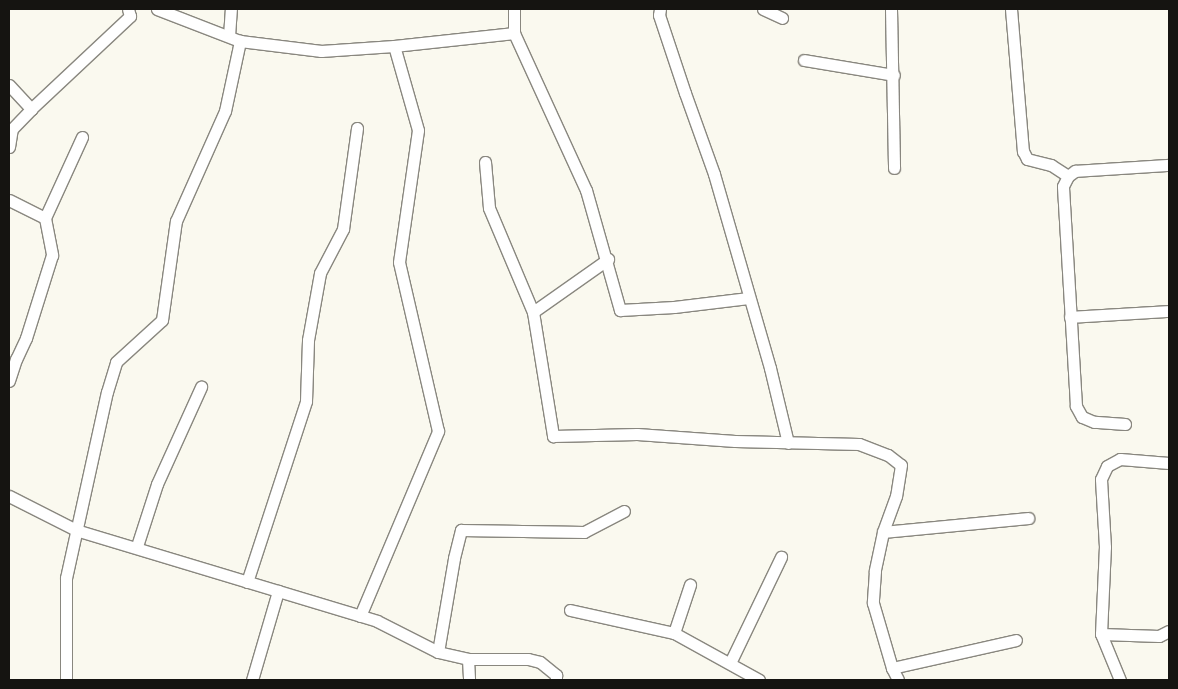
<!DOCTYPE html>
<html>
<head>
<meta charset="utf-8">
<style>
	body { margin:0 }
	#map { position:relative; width:1178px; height:689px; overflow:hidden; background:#faf9ef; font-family:Raleway,sans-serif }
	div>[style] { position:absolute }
	.roads { filter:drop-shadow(1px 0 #89877f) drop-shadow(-1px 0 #89877f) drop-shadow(0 1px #89877f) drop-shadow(0 -1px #89877f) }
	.minor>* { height:11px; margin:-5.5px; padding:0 5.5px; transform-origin:5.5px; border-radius:5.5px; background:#fff }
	span { translate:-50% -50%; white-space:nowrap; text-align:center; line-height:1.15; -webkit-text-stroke:4.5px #faf9ef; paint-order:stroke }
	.frame { position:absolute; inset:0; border:10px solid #151411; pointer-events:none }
</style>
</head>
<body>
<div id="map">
	<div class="roads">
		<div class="minor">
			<div style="left:157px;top:9px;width:89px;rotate:21.1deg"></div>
			<div style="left:240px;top:41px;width:82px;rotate:7deg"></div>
			<div style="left:321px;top:51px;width:73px;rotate:-3.9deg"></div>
			<div style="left:394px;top:46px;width:121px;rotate:-6.2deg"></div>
			<div style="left:514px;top:9px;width:24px;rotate:90deg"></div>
			<div style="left:514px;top:33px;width:173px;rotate:65.4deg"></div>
			<div style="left:586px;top:190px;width:125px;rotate:74.2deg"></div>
			<div style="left:620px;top:310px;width:54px;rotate:-3.2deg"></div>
			<div style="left:674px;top:307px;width:75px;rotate:-6.9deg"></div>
			<div style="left:660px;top:9px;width:6px;rotate:99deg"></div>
			<div style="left:659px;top:15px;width:82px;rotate:71.6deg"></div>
			<div style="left:685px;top:93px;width:86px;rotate:70.3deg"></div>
			<div style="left:714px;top:174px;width:202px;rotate:73.9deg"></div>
			<div style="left:770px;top:368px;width:77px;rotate:76.5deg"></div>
			<div style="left:763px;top:9px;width:21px;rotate:25deg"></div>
			<div style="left:891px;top:9px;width:159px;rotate:88.9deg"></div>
			<div style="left:1011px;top:9px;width:143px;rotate:85.2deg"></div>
			<div style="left:1023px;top:151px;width:9px;rotate:63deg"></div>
			<div style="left:1027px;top:159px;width:25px;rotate:14deg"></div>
			<div style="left:1051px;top:165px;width:20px;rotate:33deg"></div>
			<div style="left:229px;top:36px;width:27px;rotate:-86deg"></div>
			<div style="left:804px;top:60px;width:91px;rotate:9.5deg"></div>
			<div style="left:9px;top:85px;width:33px;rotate:47deg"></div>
			<div style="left:9px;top:147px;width:18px;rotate:-81deg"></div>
			<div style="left:12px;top:129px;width:28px;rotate:-46deg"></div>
			<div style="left:31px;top:109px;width:136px;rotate:-43.2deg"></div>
			<div style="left:130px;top:16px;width:7px;rotate:-106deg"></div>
			<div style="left:485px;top:162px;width:46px;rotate:85deg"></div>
			<div style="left:489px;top:208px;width:113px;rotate:67.1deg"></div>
			<div style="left:533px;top:312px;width:126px;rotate:80.8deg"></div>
			<div style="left:553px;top:436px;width:84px;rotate:-1.4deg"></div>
			<div style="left:637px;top:434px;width:98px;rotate:4.1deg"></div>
			<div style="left:735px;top:441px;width:124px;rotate:1.4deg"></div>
			<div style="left:859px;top:444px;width:31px;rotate:21deg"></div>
			<div style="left:888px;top:455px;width:16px;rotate:38deg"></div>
			<div style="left:901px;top:465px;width:31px;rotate:99deg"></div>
			<div style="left:896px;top:496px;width:38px;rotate:110deg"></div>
			<div style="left:883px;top:532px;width:40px;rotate:102deg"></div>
			<div style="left:875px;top:571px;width:32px;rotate:94deg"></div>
			<div style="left:873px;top:603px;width:68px;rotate:73.7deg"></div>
			<div style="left:892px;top:668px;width:13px;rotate:63deg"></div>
			<div style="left:9px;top:200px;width:40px;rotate:26.6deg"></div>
			<div style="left:45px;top:218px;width:38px;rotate:79deg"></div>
			<div style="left:52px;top:255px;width:87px;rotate:107.4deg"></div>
			<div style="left:26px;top:338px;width:23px;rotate:115deg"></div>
			<div style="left:16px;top:359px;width:23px;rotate:108deg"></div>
			<div style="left:45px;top:218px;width:89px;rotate:-65.4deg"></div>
			<div style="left:533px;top:312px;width:92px;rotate:-35.2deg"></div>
			<div style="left:1070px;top:317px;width:99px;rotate:-3.5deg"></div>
			<div style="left:1125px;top:424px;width:31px;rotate:-176deg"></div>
			<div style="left:1094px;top:422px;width:13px;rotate:-157deg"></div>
			<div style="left:1082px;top:417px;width:13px;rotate:-119deg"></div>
			<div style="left:1076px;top:406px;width:220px;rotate:-93.4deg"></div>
			<div style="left:1063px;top:186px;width:11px;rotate:-63deg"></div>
			<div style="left:1068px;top:176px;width:9px;rotate:-36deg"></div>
			<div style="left:1075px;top:171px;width:94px;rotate:-3.7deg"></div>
			<div style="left:9px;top:496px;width:75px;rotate:26.9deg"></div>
			<div style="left:76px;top:530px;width:314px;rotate:16.8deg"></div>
			<div style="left:377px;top:621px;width:68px;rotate:26.9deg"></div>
			<div style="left:438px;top:652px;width:31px;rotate:13deg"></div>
			<div style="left:468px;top:659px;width:60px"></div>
			<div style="left:528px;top:659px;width:12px;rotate:14deg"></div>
			<div style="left:540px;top:662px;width:21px;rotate:39deg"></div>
			<div style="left:556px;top:675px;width:5px;rotate:90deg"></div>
			<div style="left:883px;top:532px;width:146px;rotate:-5.5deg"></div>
			<div style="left:137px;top:546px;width:65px;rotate:-72.1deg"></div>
			<div style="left:157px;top:484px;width:107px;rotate:-65.6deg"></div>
			<div style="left:247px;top:582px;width:190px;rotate:-71.9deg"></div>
			<div style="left:306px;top:401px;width:61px;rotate:-88.1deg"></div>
			<div style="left:308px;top:340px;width:68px;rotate:-79.8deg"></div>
			<div style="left:320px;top:273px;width:50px;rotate:-62.4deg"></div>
			<div style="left:343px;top:229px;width:102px;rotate:-82.1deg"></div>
			<div style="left:570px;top:610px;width:107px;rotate:12.5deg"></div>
			<div style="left:674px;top:633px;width:97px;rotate:28.9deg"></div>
			<div style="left:360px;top:616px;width:201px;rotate:-67.1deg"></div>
			<div style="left:438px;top:431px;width:173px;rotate:-103deg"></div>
			<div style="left:399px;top:262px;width:133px;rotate:-81.8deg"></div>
			<div style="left:418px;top:130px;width:87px;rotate:-105.9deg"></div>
			<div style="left:674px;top:633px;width:51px;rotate:-71.6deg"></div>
			<div style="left:1101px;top:634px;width:58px;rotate:2deg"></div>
			<div style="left:1159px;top:636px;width:11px;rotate:-27deg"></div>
			<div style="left:438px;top:652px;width:95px;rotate:-80.3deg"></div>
			<div style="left:454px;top:558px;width:29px;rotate:-76deg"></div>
			<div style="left:461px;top:530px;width:123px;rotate:0.9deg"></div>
			<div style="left:584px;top:532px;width:45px;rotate:-27.7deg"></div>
			<div style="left:468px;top:659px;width:21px;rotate:87deg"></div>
			<div style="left:730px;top:663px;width:118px;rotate:-64.3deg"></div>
			<div style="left:892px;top:668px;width:127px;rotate:-12.7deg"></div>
			<div style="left:66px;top:680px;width:102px;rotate:-90deg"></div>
			<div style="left:66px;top:578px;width:190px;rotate:-77.6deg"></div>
			<div style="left:107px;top:392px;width:31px;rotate:-73deg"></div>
			<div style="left:116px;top:362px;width:62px;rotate:-42.4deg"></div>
			<div style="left:162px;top:320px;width:100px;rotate:-82deg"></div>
			<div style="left:176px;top:221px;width:120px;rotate:-66deg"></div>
			<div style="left:225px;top:111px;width:72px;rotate:-77.9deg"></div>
			<div style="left:252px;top:680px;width:93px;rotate:-73.7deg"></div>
			<div style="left:1120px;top:680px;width:50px;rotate:-112.4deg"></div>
			<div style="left:1101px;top:634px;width:87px;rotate:-87.4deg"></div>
			<div style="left:1105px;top:547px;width:68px;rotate:-93.4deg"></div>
			<div style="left:1101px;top:479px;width:14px;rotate:-65deg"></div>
			<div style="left:1107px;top:466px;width:15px;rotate:-28deg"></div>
			<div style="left:1120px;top:459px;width:49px;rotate:4.7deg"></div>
		</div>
	</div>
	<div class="frame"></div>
</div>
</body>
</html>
